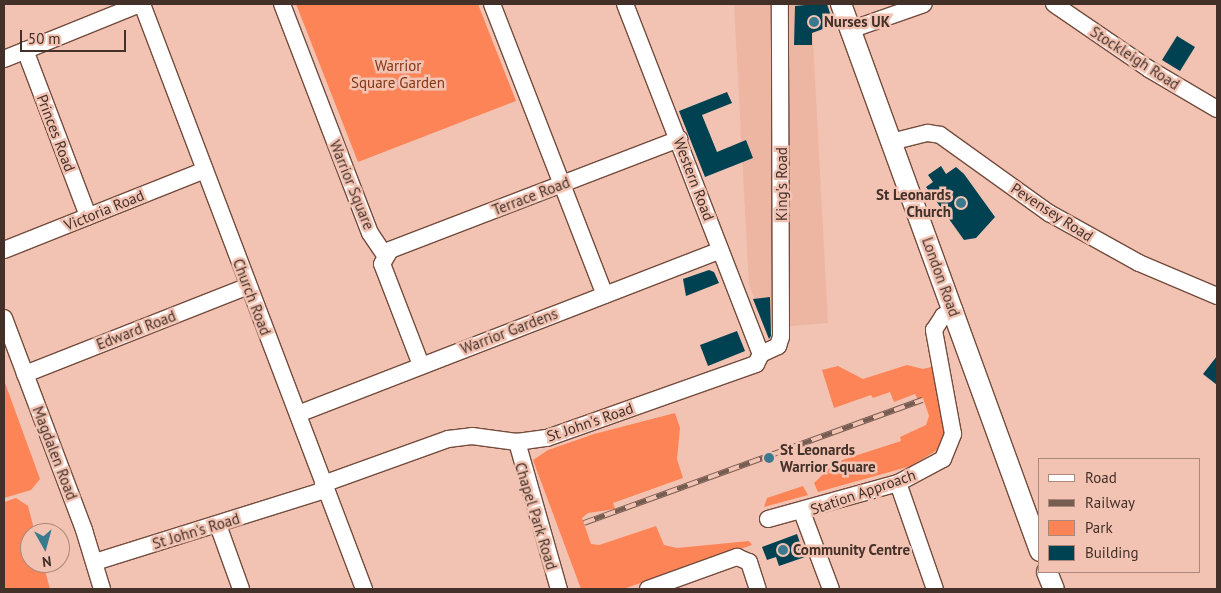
<!DOCTYPE html>
<html>
<head>
<meta charset="utf-8">
<style>
	body { margin:0 }
	#map { position:relative; width:1221px; height:593px; overflow:hidden; background:#f2c3b2; font-family:"PT Sans",sans-serif }
	div>[style] { position:absolute }
	.built>* { inset:0; background:#ecb6a3 }
	.green>* { inset:0; background:#fd8457 }
	.building>* { inset:0; background:#004152 }
	.roads { filter:drop-shadow(1px 0 #744c3d) drop-shadow(-1px 0 #744c3d) drop-shadow(0 1px #744c3d) drop-shadow(0 -1px #744c3d) }
	.minor>* { height:16px; margin:-8px; padding:0 8px; transform-origin:8px; border-radius:8px; background:#fff }
	.major>* { height:20px; margin:-10px; padding:0 10px; transform-origin:10px; border-radius:10px; background:#fff }
	.rail>* { height:5.5px; margin-top:-2.75px; transform-origin:0; background:repeating-linear-gradient(90deg,#f2c3b2 0 11px,#775c52 0 22px); box-sizing:border-box; border-block:1px solid #775c52 }
	.dots>* { width:14px; height:14px; translate:-50% -50%; box-sizing:border-box; border:2px solid #f2c3b2; border-radius:50% }
	span { translate:-50% -50%; white-space:nowrap; text-align:center; line-height:1.15; -webkit-text-stroke:5px #f2c3b2; paint-order:stroke }
	.poi-label { font-size:15px; color:#423029; font-weight:700 }
	.left { translate:0 -50%; text-align:left }
	.right { translate:-100% -50%; text-align:right }
	.street-label { font-size:15px; color:#423029 }
	.park-label { font-size:15px; color:#833616 }
	.frame { position:absolute; inset:0; border:5px solid #423029; pointer-events:none }
	.legend { position:absolute; left:1038px; top:458px; width:162px; height:115px; box-sizing:border-box; background:#f2c3b2; border:1px solid #ac887b; margin:0; padding:6px 9px; list-style:none; font-size:15px; color:#423029 }
	.legend li { display:flex; align-items:center; gap:10px; height:25px }
	.legend b { width:25px; border:1px solid #ac887b }
	.north { position:absolute; left:20px; top:523px; width:50px; height:50px; box-sizing:border-box; background:#f2c3b2; border:1px solid #ac887b; border-radius:50%; rotate:173deg; font-size:14px; font-weight:700; line-height:20px; text-align:center; color:#423029 }
	.north::after { content:''; display:block; margin:auto; width:18px; height:22px; background:#3a7a8e; clip-path:polygon(50% 0,100% 100%,50% 72%,0 100%) }
	.scale { position:absolute; left:20px; top:30px; width:106px; height:22px; box-sizing:border-box; border:2px solid #423029; border-top:0; padding-left:6px; font-size:15px; line-height:18px; white-space:nowrap; color:#423029; -webkit-text-stroke:4px #f2c3b2; paint-order:stroke }
</style>
</head>
<body>
<div id="map">
	<div class="built">
		<div style="clip-path:polygon(734px 4px,811px 4px,828px 323px,769px 328px,749px 286px)"></div>
	</div>
	<div class="green">
		<div style="clip-path:polygon(296px 4px,478px 4px,516px 101px,358px 162px)"></div>
		<div style="clip-path:polygon(907px 365px,923px 369px,935px 366px,946px 428px,942px 447px,911px 466px,818px 492px,814px 483px,836px 462px,901px 441px,900px 437px,926px 425px,929px 416px,923px 398px,918px 400px,915px 394px,894px 402px,890px 392px,873px 398px,871px 395px,834px 408px,822px 370px,838px 366px,863px 379px)"></div>
		<div style="clip-path:polygon(4px 380px,40px 479px,31px 490px,4px 498px)"></div>
		<div style="clip-path:polygon(675px 413px,680px 428px,677px 459px,683px 478px,613px 503px,615px 509px,588px 513px,582px 518px,591px 544px,599px 545px,656px 526px,664px 545px,677px 548px,749px 541px,752px 545px,623px 589px,581px 589px,533px 460px,548px 450px,594px 434px)"></div>
		<div style="clip-path:polygon(803px 486px,808px 495px,764px 507px,767px 498px)"></div>
		<div style="clip-path:polygon(16px 498px,28px 506px,35px 533px,30px 533px,30px 563px,43px 563px,50px 589px,4px 589px,4px 502px)"></div>
	</div>
	<div class="building">
		<div style="clip-path:polygon(816px 4px,827px 4px,834px 25px,812px 33px,812px 45px,794px 45px,795px 6px)"></div>
		<div style="clip-path:polygon(1177px 36px,1195px 47px,1180px 71px,1162px 60px)"></div>
		<div style="clip-path:polygon(727px 92px,732px 103px,702px 115px,717px 152px,746px 140px,753px 158px,705px 177px,679px 111px)"></div>
		<div style="clip-path:polygon(941px 166px,946px 174px,956px 167px,964px 174px,995px 217px,976px 238px,964px 240px,926px 187px,933px 182px,928px 175px)"></div>
		<div style="clip-path:polygon(709px 270px,714px 272px,719px 283px,686px 296px,683px 279px)"></div>
		<div style="clip-path:polygon(770px 297px,771px 336px,769px 339px,753px 299px)"></div>
		<div style="clip-path:polygon(737px 331px,745px 351px,708px 366px,700px 345px)"></div>
		<div style="clip-path:polygon(1217px 356px,1217px 385px,1203px 374px)"></div>
		<div style="clip-path:polygon(797px 534px,805px 557px,779px 566px,776px 557px,767px 560px,762px 547px)"></div>
	</div>
	<div class="roads">
		<div class="minor">
			<div style="left:142px;top:4px;width:626px;rotate:69.22deg"></div>
			<div style="left:282px;top:4px;width:245px;rotate:69deg"></div>
			<div style="left:370px;top:233px;width:27px;rotate:56deg"></div>
			<div style="left:492px;top:4px;width:312px;rotate:68.8deg"></div>
			<div style="left:625px;top:4px;width:375px;rotate:68.8deg"></div>
			<div style="left:1054px;top:4px;width:115px;rotate:34.4deg"></div>
			<div style="left:1149px;top:69px;width:79px;rotate:30.5deg"></div>
			<div style="left:850px;top:30px;width:78px;rotate:-19.4deg"></div>
			<div style="left:25px;top:50px;width:178px;rotate:69.2deg"></div>
			<div style="left:4px;top:59px;width:147px;rotate:-22deg"></div>
			<div style="left:891px;top:142px;width:38px;rotate:-14deg"></div>
			<div style="left:928px;top:133px;width:12px;rotate:9deg"></div>
			<div style="left:940px;top:135px;width:134px;rotate:35.6deg"></div>
			<div style="left:1049px;top:213px;width:103px;rotate:29.1deg"></div>
			<div style="left:1139px;top:263px;width:85px;rotate:22.9deg"></div>
			<div style="left:4px;top:250px;width:216px;rotate:-21.7deg"></div>
			<div style="left:4px;top:318px;width:227px;rotate:69.3deg"></div>
			<div style="left:84px;top:530px;width:62px;rotate:73deg"></div>
			<div style="left:761px;top:354px;width:19px;rotate:-25deg"></div>
			<div style="left:778px;top:346px;width:9px;rotate:-72deg"></div>
			<div style="left:781px;top:337px;width:333px;rotate:-90.2deg"></div>
			<div style="left:421px;top:365px;width:108px;rotate:-111.1deg"></div>
			<div style="left:382px;top:264px;width:16px;rotate:-60deg"></div>
			<div style="left:390px;top:250px;width:310px;rotate:-21deg"></div>
			<div style="left:25px;top:374px;width:240px;rotate:-21.5deg"></div>
			<div style="left:298px;top:414px;width:453px;rotate:-21.2deg"></div>
			<div style="left:517px;top:442px;width:153px;rotate:74.1deg"></div>
			<div style="left:898px;top:483px;width:112px;rotate:70.8deg"></div>
			<div style="left:323px;top:484px;width:133px;rotate:-19.8deg"></div>
			<div style="left:448px;top:439px;width:24px;rotate:-7deg"></div>
			<div style="left:472px;top:436px;width:45px;rotate:7.6deg"></div>
			<div style="left:517px;top:442px;width:30px;rotate:-8deg"></div>
			<div style="left:547px;top:438px;width:222px;rotate:-19.5deg"></div>
			<div style="left:756px;top:364px;width:11px;rotate:-63deg"></div>
			<div style="left:802px;top:512px;width:82px;rotate:69.4deg"></div>
			<div style="left:768px;top:519px;width:135px;rotate:-15.5deg"></div>
			<div style="left:898px;top:483px;width:51px;rotate:-28.1deg"></div>
			<div style="left:943px;top:459px;width:27px;rotate:-68deg"></div>
			<div style="left:953px;top:434px;width:106px;rotate:-100.4deg"></div>
			<div style="left:934px;top:330px;width:17px;rotate:-57deg"></div>
			<div style="left:943px;top:316px;width:13px;rotate:-29deg"></div>
			<div style="left:218px;top:525px;width:68px;rotate:70.2deg"></div>
			<div style="left:95px;top:562px;width:241px;rotate:-17.4deg"></div>
			<div style="left:648px;top:589px;width:95px;rotate:-19.8deg"></div>
			<div style="left:737px;top:557px;width:13px;rotate:23deg"></div>
			<div style="left:749px;top:562px;width:28px;rotate:72deg"></div>
		</div>
		<div class="major">
			<div style="left:841px;top:4px;width:582px;rotate:70.01deg"></div>
			<div style="left:1047px;top:572px;width:18px;rotate:68deg"></div>
		</div>
	</div>
	<div class="rail">
		<div style="left:584px;top:523px;width:360px;rotate:-20deg"></div>
	</div>
	<div class="dots">
		<div style="left:814px;top:22px;background:#3a7a8e"></div>
		<div style="left:961px;top:203px;background:#3a7a8e"></div>
		<div style="left:769px;top:458px;background:#3a7a8e"></div>
		<div style="left:783px;top:550px;background:#3a7a8e"></div>
	</div>
	<div class="poi-label">
		<span class="left" style="left:824px;top:22px">Nurses UK</span>
		<span class="right" style="left:951px;top:203px">St Leonards<br>Church</span>
		<span class="left" style="left:780px;top:458px">St Leonards<br>Warrior Square</span>
		<span class="left" style="left:793px;top:550px">Community Centre</span>
	</div>
	<div class="street-label">
		<span style="left:1135px;top:58px;rotate:33deg">Stockleigh Road</span>
		<span style="left:56px;top:133px;rotate:69deg">Princes Road</span>
		<span style="left:694px;top:179px;rotate:69deg">Western Road</span>
		<span style="left:782px;top:184px;rotate:-90deg">King's Road</span>
		<span style="left:352px;top:185px;rotate:68deg">Warrior Square</span>
		<span style="left:531px;top:196px;rotate:-21deg">Terrace Road</span>
		<span style="left:104px;top:210px;rotate:-22deg">Victoria Road</span>
		<span style="left:1052px;top:212px;rotate:33deg">Pevensey Road</span>
		<span style="left:941px;top:277px;rotate:70deg">London Road</span>
		<span style="left:252px;top:297px;rotate:69deg">Church Road</span>
		<span style="left:136px;top:330px;rotate:-21deg">Edward Road</span>
		<span style="left:509px;top:331px;rotate:-21deg">Warrior Gardens</span>
		<span style="left:590px;top:422px;rotate:-19deg">St John's Road</span>
		<span style="left:55px;top:453px;rotate:69deg">Magdalen Road</span>
		<span style="left:863px;top:492px;rotate:-19deg">Station Approach</span>
		<span style="left:536px;top:516px;rotate:73deg">Chapel Park Road</span>
		<span style="left:196px;top:531px;rotate:-17deg">St John's Road</span>
	</div>
	<div class="park-label">
		<span style="left:398px;top:74px">Warrior<br>Square Garden</span>
	</div>
	<div class="frame"></div>
	<ul class="legend">
	<li><b style="height:6px;background:#fff"></b>Road</li>
	<li><b style="height:6px;background:#775c52"></b>Railway</li>
	<li><b style="height:14px;background:#fd8457"></b>Park</li>
	<li><b style="height:14px;background:#004152"></b>Building</li>
	</ul>
	<div class="north">N</div>
	<div class="scale">50 m</div>
</div>
</body>
</html>
